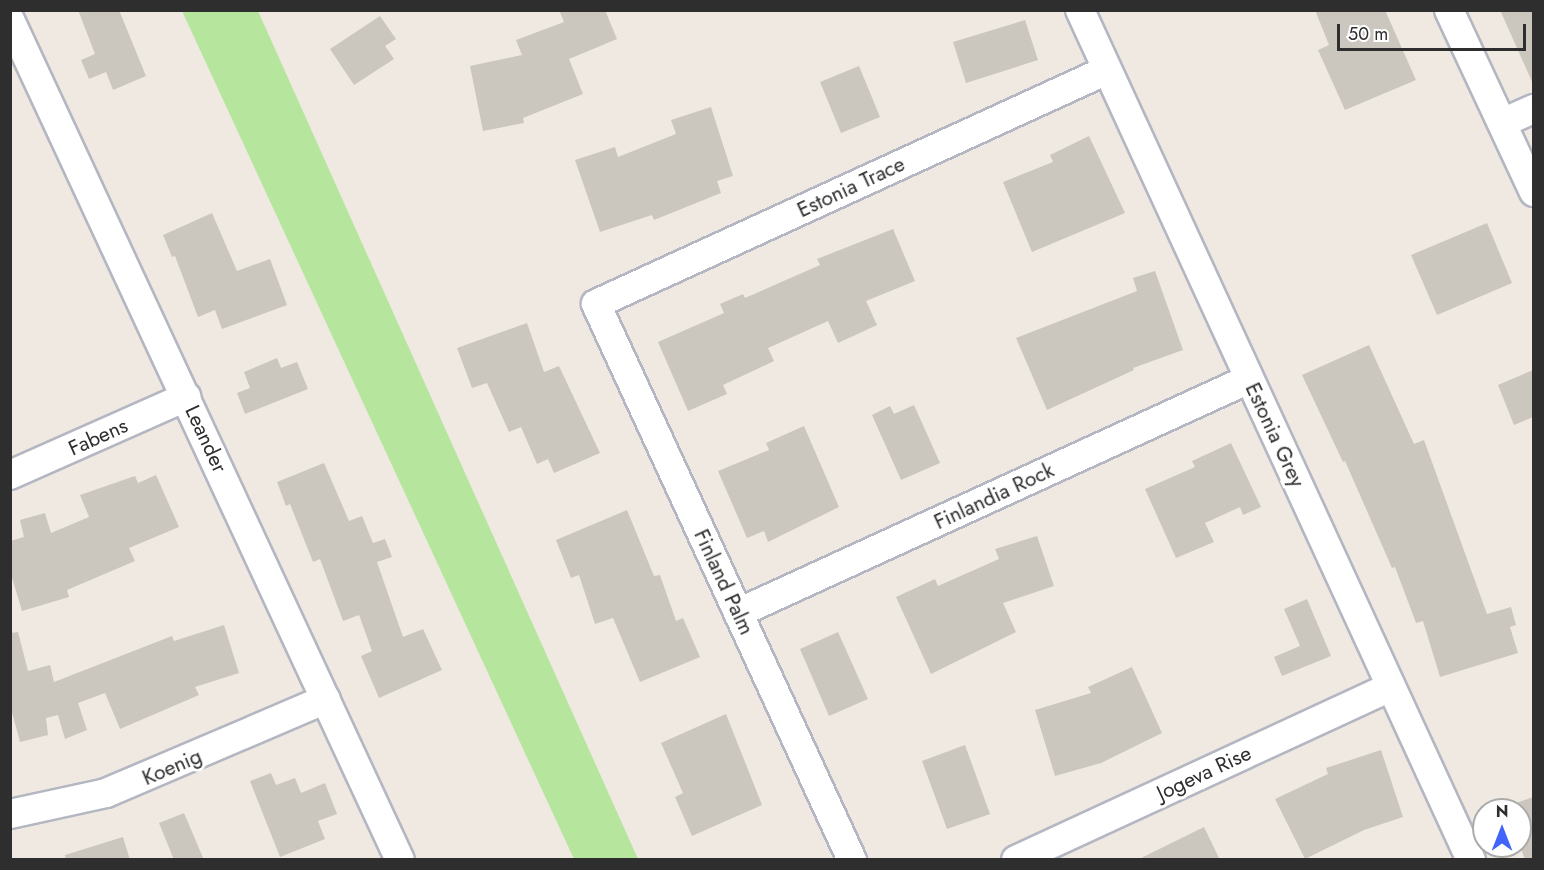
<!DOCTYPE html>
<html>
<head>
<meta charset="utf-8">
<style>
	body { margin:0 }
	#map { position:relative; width:1544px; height:870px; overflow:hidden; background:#efe9e1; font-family:Jost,sans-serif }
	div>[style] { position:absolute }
	.green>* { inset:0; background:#b6e59e }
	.building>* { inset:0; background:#cbc7bf }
	.roads { filter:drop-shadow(2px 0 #b4b7c1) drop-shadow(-2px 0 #b4b7c1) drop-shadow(0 2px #b4b7c1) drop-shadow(0 -2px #b4b7c1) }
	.minor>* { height:28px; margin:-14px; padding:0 14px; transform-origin:14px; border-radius:14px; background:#fff }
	span { translate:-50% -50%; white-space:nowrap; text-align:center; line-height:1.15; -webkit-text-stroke:6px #fff; paint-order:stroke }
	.street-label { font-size:21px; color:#2e2e2e }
	.frame { position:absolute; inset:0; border:12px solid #2e2e2e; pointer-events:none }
	.north { position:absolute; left:1472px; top:798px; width:60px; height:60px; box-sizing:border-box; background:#fff; border:2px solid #ababab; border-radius:50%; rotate:0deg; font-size:16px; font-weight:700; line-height:24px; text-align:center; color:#2e2e2e }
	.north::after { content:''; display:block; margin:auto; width:21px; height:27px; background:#4264fb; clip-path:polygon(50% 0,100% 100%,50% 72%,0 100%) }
	.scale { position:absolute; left:1337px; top:24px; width:189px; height:27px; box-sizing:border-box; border:3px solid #2e2e2e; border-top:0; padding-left:8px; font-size:18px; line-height:21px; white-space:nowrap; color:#2e2e2e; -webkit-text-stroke:4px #fff; paint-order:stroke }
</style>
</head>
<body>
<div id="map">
	<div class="green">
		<div style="clip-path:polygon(182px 11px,258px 11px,638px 859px,574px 859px)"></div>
	</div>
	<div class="building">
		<div style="clip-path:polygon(78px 10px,119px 10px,146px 76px,113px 90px,106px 72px,89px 79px,81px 60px,95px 54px)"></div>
		<div style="clip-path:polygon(559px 10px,605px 10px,617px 39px,569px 59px,583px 94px,523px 118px,524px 123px,483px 131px,470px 66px,522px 55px,516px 40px,564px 22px)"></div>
		<div style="clip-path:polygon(1315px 10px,1385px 10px,1416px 80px,1345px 110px,1318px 50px,1329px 45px)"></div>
		<div style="clip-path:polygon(1500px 10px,1533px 10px,1533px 84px)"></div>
		<div style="clip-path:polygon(380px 16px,396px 39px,385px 46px,394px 59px,354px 85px,330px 49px)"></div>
		<div style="clip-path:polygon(1025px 20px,1038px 60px,966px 83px,953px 42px)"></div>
		<div style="clip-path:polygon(859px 66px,880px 117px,841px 133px,820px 82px)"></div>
		<div style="clip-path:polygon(711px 107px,733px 176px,717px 181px,721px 193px,654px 220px,652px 215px,600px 232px,575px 160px,615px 147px,618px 157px,676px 134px,671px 120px)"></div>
		<div style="clip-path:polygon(1089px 136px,1125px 213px,1032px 252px,1003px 182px,1053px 162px,1050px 155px)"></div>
		<div style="clip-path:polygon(212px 213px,237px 271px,270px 259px,287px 305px,222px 329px,215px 310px,198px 317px,175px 256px,172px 257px,163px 235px)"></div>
		<div style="clip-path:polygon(1487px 223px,1512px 283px,1437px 315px,1411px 255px)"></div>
		<div style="clip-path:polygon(893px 229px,915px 281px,866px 301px,877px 325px,838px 343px,828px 321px,768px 348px,774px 361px,723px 385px,727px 394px,688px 411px,658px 342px,724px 313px,720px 304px,743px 294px,745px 298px,820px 265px,817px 259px)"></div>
		<div style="clip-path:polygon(1155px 271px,1183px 350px,1133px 368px,1134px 370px,1047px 410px,1016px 338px,1137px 291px,1133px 278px)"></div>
		<div style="clip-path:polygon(527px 323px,544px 372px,559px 366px,600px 453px,554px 473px,548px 459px,537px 464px,521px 427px,509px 432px,487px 383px,472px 388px,457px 348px)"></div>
		<div style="clip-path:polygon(1369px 345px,1414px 444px,1424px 440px,1487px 614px,1511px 607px,1516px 625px,1510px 627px,1518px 653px,1440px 677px,1423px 621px,1416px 623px,1395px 567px,1392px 568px,1345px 461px,1343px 462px,1302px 375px)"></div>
		<div style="clip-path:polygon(277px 358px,281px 368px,297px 362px,308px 389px,245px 414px,237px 393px,250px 388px,244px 372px)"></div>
		<div style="clip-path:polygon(1533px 370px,1533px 417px,1514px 425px,1498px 385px)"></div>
		<div style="clip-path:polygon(914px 405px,940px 463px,901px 480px,872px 415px,890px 406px,894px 414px)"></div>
		<div style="clip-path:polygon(804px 426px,839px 507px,768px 542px,764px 531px,747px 538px,718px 471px,769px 450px,766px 443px)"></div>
		<div style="clip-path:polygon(1231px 443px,1261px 507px,1243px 515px,1240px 507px,1205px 523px,1214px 542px,1176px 558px,1145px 489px,1195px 467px,1192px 461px)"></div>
		<div style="clip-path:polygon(324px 463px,349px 521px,362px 516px,373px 543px,385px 539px,392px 557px,377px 562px,403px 637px,423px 629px,442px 670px,379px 698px,361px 656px,372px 651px,359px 615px,343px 621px,320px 559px,313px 562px,290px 504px,286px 506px,277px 482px)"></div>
		<div style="clip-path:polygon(156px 475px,179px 527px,129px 548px,135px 561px,67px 590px,69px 597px,22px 611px,10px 571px,10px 541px,24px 537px,20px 520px,45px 513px,51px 533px,89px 517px,80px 495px,135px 476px,138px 483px)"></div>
		<div style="clip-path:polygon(627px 510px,654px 576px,660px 575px,676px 621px,683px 618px,700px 657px,640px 682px,613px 618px,595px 624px,579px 575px,571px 578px,556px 540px)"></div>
		<div style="clip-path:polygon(1037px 536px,1054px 586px,1003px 603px,1016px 632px,931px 674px,896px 597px,935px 579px,938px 586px,999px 559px,995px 549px)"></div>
		<div style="clip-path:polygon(1307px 599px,1331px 656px,1282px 676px,1274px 657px,1300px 646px,1284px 609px)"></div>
		<div style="clip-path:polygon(224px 625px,239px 673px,195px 687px,199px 695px,120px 729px,105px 693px,78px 703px,87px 730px,65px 739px,58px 715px,46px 718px,48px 735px,20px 742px,10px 705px,10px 633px,18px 632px,28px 671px,50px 665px,54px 682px,172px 636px,174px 641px)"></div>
		<div style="clip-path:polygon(838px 632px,868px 699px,829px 716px,800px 649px)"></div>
		<div style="clip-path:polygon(1132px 667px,1162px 733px,1101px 763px,1055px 776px,1035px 710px,1091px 693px,1088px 687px)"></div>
		<div style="clip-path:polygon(726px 714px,762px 805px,692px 836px,675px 797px,683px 793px,661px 743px)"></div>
		<div style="clip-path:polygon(965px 745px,990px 814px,947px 829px,922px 761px)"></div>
		<div style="clip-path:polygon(1381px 750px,1403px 817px,1364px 830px,1305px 859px,1275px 799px,1328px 774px,1326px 768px)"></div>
		<div style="clip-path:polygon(271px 773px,276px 785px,295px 778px,301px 793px,325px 783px,337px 814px,318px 821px,325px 839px,280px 857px,250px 781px)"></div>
		<div style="clip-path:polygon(1533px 797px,1533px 860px,1525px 860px,1520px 846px,1520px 810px,1505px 807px)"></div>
		<div style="clip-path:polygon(184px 813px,204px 860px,174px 860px,159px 823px)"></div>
		<div style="clip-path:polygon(1204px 827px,1220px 860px,1137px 860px)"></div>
		<div style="clip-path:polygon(123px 837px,130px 860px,66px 860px,65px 855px)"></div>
	</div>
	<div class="roads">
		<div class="minor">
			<div style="left:1080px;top:10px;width:936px;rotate:65.3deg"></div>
			<div style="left:1449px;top:10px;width:201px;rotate:65deg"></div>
			<div style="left:10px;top:20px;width:926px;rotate:65.1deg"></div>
			<div style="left:1502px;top:123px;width:35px;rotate:-24deg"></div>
			<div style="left:10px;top:475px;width:193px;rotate:-23.9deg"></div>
			<div style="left:738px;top:613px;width:562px;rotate:-24.6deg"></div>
			<div style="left:10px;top:814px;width:98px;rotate:-12.3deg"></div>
			<div style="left:106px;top:793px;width:239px;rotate:-23.1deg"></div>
			<div style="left:852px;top:860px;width:612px;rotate:-114.72deg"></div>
			<div style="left:596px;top:304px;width:562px;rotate:-24.6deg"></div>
			<div style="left:1016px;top:860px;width:413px;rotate:-24.8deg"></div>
		</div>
	</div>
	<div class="street-label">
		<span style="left:851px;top:187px;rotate:-25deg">Estonia Trace</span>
		<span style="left:1275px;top:435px;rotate:65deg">Estonia Grey</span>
		<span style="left:98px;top:437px;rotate:-24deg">Fabens</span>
		<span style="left:206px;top:439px;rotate:65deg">Leander</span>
		<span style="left:994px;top:496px;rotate:-25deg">Finlandia Rock</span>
		<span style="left:724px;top:582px;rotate:65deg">Finland Palm</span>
		<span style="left:172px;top:767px;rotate:-23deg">Koenig</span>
		<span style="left:1204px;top:773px;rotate:-25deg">Jogeva Rise</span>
	</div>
	<div class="frame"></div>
	<div class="north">N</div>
	<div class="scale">50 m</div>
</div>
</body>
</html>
